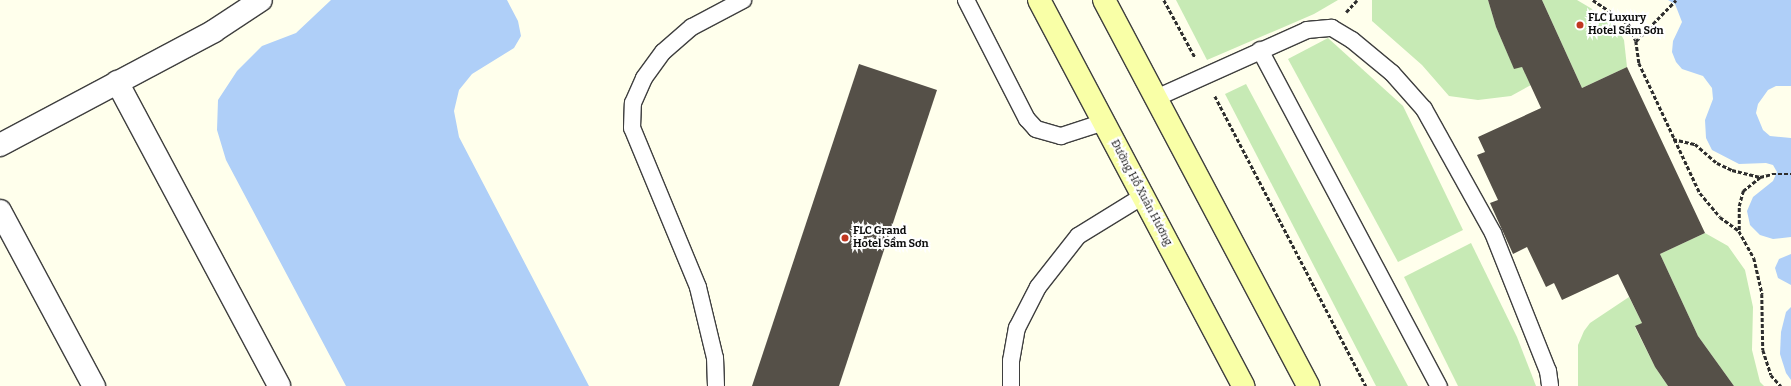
<!DOCTYPE html>
<html>
<head>
<meta charset="utf-8">
<style>
	body { margin:0 }
	#map { position:relative; width:1791px; height:386px; overflow:hidden; background:#ffffec; font-family:Bitter,serif }
	div>[style] { position:absolute }
	.green>* { inset:0; background:#c7eab5 }
	.water>* { inset:0; background:#afcff8 }
	.building>* { inset:0; background:#555048 }
	.path>* { height:2.5px; margin-top:-1.25px; transform-origin:0; background:repeating-linear-gradient(90deg,#2e2e2e 0 4px,transparent 0 6px) }
	.roads { filter:drop-shadow(1px 0 #3f3f3f) drop-shadow(-1px 0 #3f3f3f) drop-shadow(0 1px #3f3f3f) drop-shadow(0 -1px #3f3f3f) }
	.service>* { height:16px; margin:-8px; padding:0 8px; transform-origin:8px; border-radius:8px; background:#fff }
	.minor>* { height:22px; margin:-11px; padding:0 11px; transform-origin:11px; border-radius:11px; background:#fff }
	.secondary>* { height:22px; margin:-11px; padding:0 11px; transform-origin:11px; border-radius:11px; background:#f9ffa7 }
	.dots>* { width:11px; height:11px; translate:-50% -50%; box-sizing:border-box; border:2px solid #fff; border-radius:50% }
	span { translate:-50% -50%; white-space:nowrap; text-align:center; line-height:1.15; -webkit-text-stroke:4px #fff; paint-order:stroke }
	.poi-label { font-size:11px; color:#0c0c0c; font-weight:700 }
	.left { translate:0 -50%; text-align:left }
	.street-label { font-size:11px; color:#0c0c0c }
</style>
</head>
<body>
<div id="map">
	<div class="green">
		<div style="clip-path:polygon(1176px 0,1338px 0,1314px 14px,1207px 60px)"></div>
		<div style="clip-path:polygon(1372px 0,1488px 0,1496px 27px,1514px 68px,1522px 67px,1531px 85px,1511px 96px,1478px 100px,1449px 96px,1422px 65px,1372px 21px)"></div>
		<div style="clip-path:polygon(1542px 0,1577px 0,1614px 22px,1624px 40px,1627px 67px,1582px 88px)"></div>
		<div style="clip-path:polygon(1328px 38px,1403px 106px,1463px 230px,1398px 262px,1288px 59px)"></div>
		<div style="clip-path:polygon(1246px 84px,1408px 386px,1376px 386px,1225px 94px)"></div>
		<div style="clip-path:polygon(1705px 233px,1728px 246px,1745px 270px,1753px 307px,1752px 350px,1760px 382px,1764px 386px,1734px 386px,1698px 336px,1660px 254px)"></div>
		<div style="clip-path:polygon(1471px 243px,1517px 337px,1536px 386px,1458px 386px,1404px 277px)"></div>
		<div style="clip-path:polygon(1629px 297px,1642px 323px,1635px 327px,1655px 367px,1668px 386px,1578px 386px,1578px 345px,1584px 331px,1590px 323px)"></div>
	</div>
	<div class="water">
		<div style="clip-path:polygon(331px 0,507px 0,518px 21px,521px 36px,514px 48px,472px 74px,459px 90px,454px 111px,459px 137px,589px 386px,346px 386px,226px 160px,217px 130px,218px 100px,237px 71px,262px 46px,296px 33px)"></div>
		<div style="clip-path:polygon(1668px 0,1791px 0,1791px 86px,1776px 86px,1768px 90px,1758px 104px,1756px 113px,1763px 130px,1770px 136px,1791px 138px,1791px 237px,1773px 239px,1760px 235px,1750px 225px,1747px 211px,1753px 197px,1773px 181px,1777px 172px,1773px 165px,1766px 163px,1739px 164px,1712px 150px,1706px 138px,1705px 120px,1713px 99px,1712px 88px,1703px 76px,1682px 69px,1676px 62px,1672px 52px,1673px 41px,1682px 22px,1675px 4px)"></div>
		<div style="clip-path:polygon(1791px 254px,1791px 285px,1778px 278px,1775px 268px,1779px 259px)"></div>
		<div style="clip-path:polygon(1791px 307px,1791px 380px,1786px 373px,1780px 354px,1781px 332px,1786px 312px)"></div>
	</div>
	<div class="building">
		<div style="clip-path:polygon(1488px 0,1542px 0,1582px 88px,1627px 67px,1705px 233px,1660px 254px,1698px 336px,1734px 386px,1668px 386px,1655px 367px,1635px 326px,1642px 323px,1618px 274px,1562px 300px,1554px 283px,1546px 287px,1527px 247px,1513px 254px,1490px 203px,1498px 200px,1477px 155px,1485px 152px,1478px 137px,1541px 108px,1522px 67px,1514px 69px,1496px 27px)"></div>
		<div style="clip-path:polygon(859px 64px,937px 90px,839px 386px,752px 386px)"></div>
	</div>
	<div class="path">
		<div style="left:1164px;top:0;width:65px;rotate:61.5deg"></div>
		<div style="left:1593px;top:0;width:40px;rotate:34deg"></div>
		<div style="left:1626px;top:22px;width:21px;rotate:62deg"></div>
		<div style="left:1636px;top:41px;width:22px;rotate:82deg"></div>
		<div style="left:1639px;top:63px;width:144px;rotate:64.9deg"></div>
		<div style="left:1700px;top:193px;width:31px;rotate:50deg"></div>
		<div style="left:1720px;top:217px;width:24px;rotate:36deg"></div>
		<div style="left:1739px;top:231px;width:31px;rotate:61deg"></div>
		<div style="left:1754px;top:258px;width:37px;rotate:77deg"></div>
		<div style="left:1762px;top:294px;width:56px;rotate:89deg"></div>
		<div style="left:1763px;top:350px;width:26px;rotate:72deg"></div>
		<div style="left:1771px;top:375px;width:15px;rotate:48deg"></div>
		<div style="left:1346px;top:12px;width:16px;rotate:-47deg"></div>
		<div style="left:1636px;top:41px;width:57px;rotate:-45.7deg"></div>
		<div style="left:1215px;top:96px;width:327px;rotate:62.5deg"></div>
		<div style="left:1673px;top:139px;width:23px;rotate:13deg"></div>
		<div style="left:1695px;top:144px;width:29px;rotate:41deg"></div>
		<div style="left:1717px;top:163px;width:17px;rotate:25deg"></div>
		<div style="left:1732px;top:170px;width:29px;rotate:14deg"></div>
		<div style="left:1739px;top:230px;width:24px;rotate:-90deg"></div>
		<div style="left:1739px;top:206px;width:16px;rotate:-75deg"></div>
		<div style="left:1743px;top:191px;width:22px;rotate:-39deg"></div>
		<div style="left:1760px;top:177px;width:12px;rotate:-14deg"></div>
		<div style="left:1772px;top:174px;width:19px"></div>
	</div>
	<div class="roads">
		<div class="service">
			<div style="left:966px;top:0;width:134px;rotate:62.9deg"></div>
			<div style="left:1027px;top:119px;width:13px;rotate:48deg"></div>
			<div style="left:1036px;top:129px;width:26px;rotate:16deg"></div>
			<div style="left:1061px;top:136px;width:45px;rotate:-18deg"></div>
			<div style="left:1260px;top:50px;width:381px;rotate:62deg"></div>
			<div style="left:1156px;top:98px;width:166px;rotate:-24.2deg"></div>
			<div style="left:1307px;top:30px;width:25px;rotate:-5deg"></div>
			<div style="left:1332px;top:28px;width:23px;rotate:31deg"></div>
			<div style="left:1352px;top:40px;width:52px;rotate:39.5deg"></div>
			<div style="left:1392px;top:73px;width:48px;rotate:48.4deg"></div>
			<div style="left:1424px;top:109px;width:142px;rotate:60.9deg"></div>
			<div style="left:1493px;top:233px;width:149px;rotate:68.3deg"></div>
			<div style="left:1548px;top:371px;width:15px;rotate:82deg"></div>
			<div style="left:716px;top:386px;width:28px;rotate:-92deg"></div>
			<div style="left:715px;top:358px;width:73px;rotate:-103.5deg"></div>
			<div style="left:698px;top:287px;width:172px;rotate:-112.5deg"></div>
			<div style="left:632px;top:128px;width:25px;rotate:-88deg"></div>
			<div style="left:633px;top:103px;width:27px;rotate:-66deg"></div>
			<div style="left:644px;top:78px;width:32px;rotate:-54deg"></div>
			<div style="left:663px;top:52px;width:38px;rotate:-41deg"></div>
			<div style="left:692px;top:27px;width:58px;rotate:-27.9deg"></div>
			<div style="left:1011px;top:386px;width:25px;rotate:-90deg"></div>
			<div style="left:1011px;top:361px;width:34px;rotate:-80deg"></div>
			<div style="left:1017px;top:328px;width:46px;rotate:-62.9deg"></div>
			<div style="left:1038px;top:287px;width:65px;rotate:-51.9deg"></div>
			<div style="left:1078px;top:236px;width:76px;rotate:-31.6deg"></div>
		</div>
		<div class="minor">
			<div style="left:117px;top:82px;width:344px;rotate:61.9deg"></div>
			<div style="left:0;top:145px;width:242px;rotate:-28deg"></div>
			<div style="left:214px;top:31px;width:56px;rotate:-33.4deg"></div>
			<div style="left:0;top:211px;width:199px;rotate:61.8deg"></div>
		</div>
		<div class="secondary">
			<div style="left:1039px;top:0;width:437px;rotate:62.1deg"></div>
			<div style="left:1104px;top:0;width:437px;rotate:62.1deg"></div>
		</div>
	</div>
	<div class="dots">
		<div style="left:1580px;top:25px;background:#c03721"></div>
		<div style="left:845px;top:238px;background:#c03721"></div>
	</div>
	<div class="poi-label">
		<span class="left" style="left:1588px;top:25px">FLC Luxury<br>Hotel Sầm Sơn</span>
		<span class="left" style="left:853px;top:238px">FLC Grand<br>Hotel Sầm Sơn</span>
	</div>
	<div class="street-label">
		<span style="left:1141px;top:193px;rotate:62deg">Đường Hồ Xuân Hương</span>
	</div>
</div>
</body>
</html>
